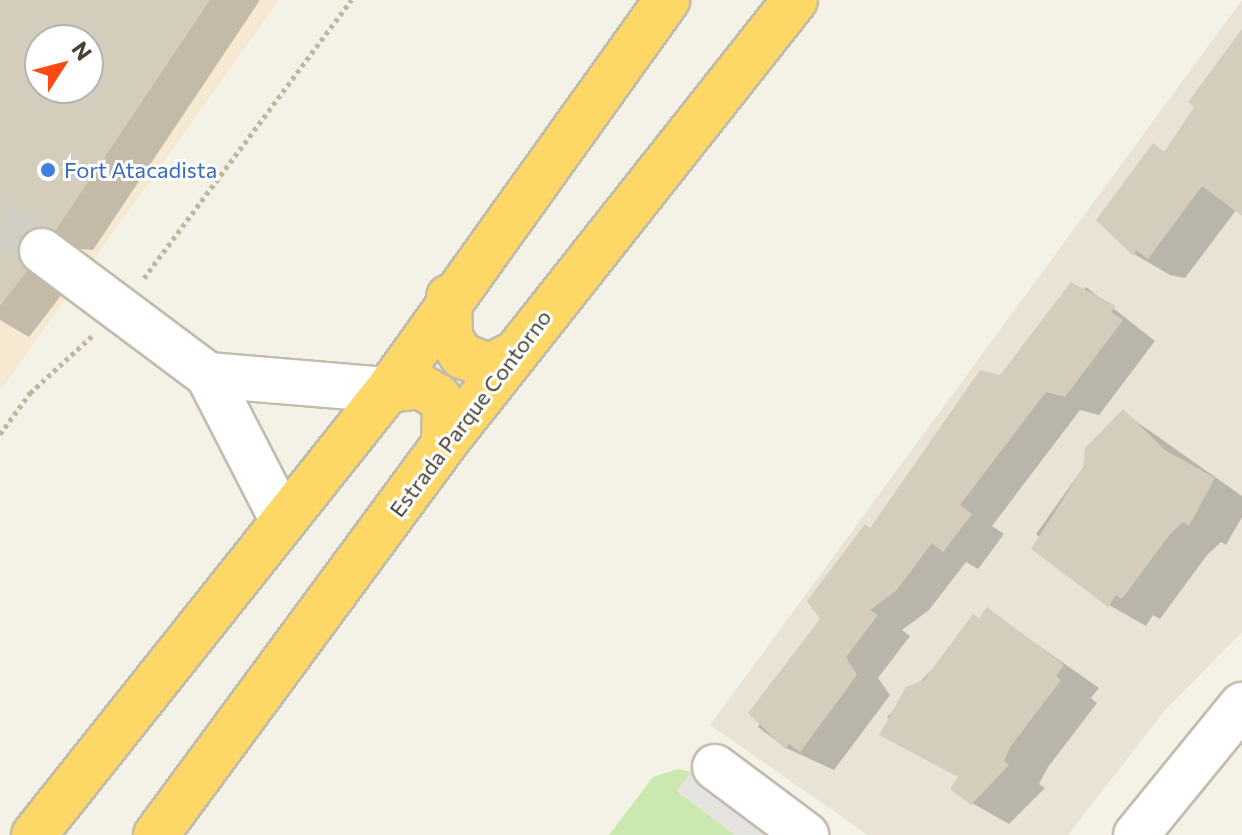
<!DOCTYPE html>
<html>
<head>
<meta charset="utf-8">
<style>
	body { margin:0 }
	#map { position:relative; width:1242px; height:835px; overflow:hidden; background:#f4f1e7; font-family:Commissioner,sans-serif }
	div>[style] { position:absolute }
	.residential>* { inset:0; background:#e8e3d5 }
	.commercial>* { inset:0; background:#f6e9d2 }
	.green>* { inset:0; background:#cae8af }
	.parking>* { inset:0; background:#e5e3df }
	.shadow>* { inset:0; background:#0003 }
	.building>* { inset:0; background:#d5cdbc }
	.minor-tunnel>* { height:44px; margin-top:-22px; transform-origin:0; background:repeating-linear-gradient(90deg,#d1cec4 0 44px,transparent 0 66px) }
	.path>* { height:5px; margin-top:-2.5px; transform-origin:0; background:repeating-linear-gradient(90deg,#c1b69a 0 4px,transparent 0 8px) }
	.roads { filter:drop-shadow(2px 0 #c2bcac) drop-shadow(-2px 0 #c2bcac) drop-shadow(0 2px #c2bcac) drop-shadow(0 -2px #c2bcac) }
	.minor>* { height:44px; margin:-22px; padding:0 22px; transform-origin:22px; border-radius:22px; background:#fff }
	.highway>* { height:44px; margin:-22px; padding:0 22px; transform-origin:22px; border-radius:22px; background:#fed867 }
	.dots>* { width:22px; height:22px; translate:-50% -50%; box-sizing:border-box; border:4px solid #fff; border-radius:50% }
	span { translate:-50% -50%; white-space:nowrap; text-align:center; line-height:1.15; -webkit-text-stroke:6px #fff; paint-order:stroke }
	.shop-label { font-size:22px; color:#366cbe }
	.left { translate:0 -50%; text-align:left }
	.street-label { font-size:22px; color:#474136 }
	.north { position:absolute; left:24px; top:24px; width:80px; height:80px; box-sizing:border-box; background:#fff; border:2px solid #b5b3af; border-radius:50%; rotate:54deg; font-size:22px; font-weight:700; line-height:32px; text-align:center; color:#474136 }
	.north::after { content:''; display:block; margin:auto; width:28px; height:36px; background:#fb4a16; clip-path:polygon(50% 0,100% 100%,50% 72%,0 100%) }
</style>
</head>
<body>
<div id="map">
	<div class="residential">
		<div style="clip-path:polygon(1242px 0,1242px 632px,1165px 710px,1068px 835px,868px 835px,710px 725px)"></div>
	</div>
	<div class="commercial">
		<div style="clip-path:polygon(evenodd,0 0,279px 0,0 391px,0 0,40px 40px,88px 40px,88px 88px,40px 88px,40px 40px)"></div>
	</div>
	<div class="green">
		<div style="clip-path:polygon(678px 769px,691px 772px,677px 791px,735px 835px,609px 835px,653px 777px)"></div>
	</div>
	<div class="parking">
		<div style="clip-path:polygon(691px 772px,773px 835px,735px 835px,677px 790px)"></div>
	</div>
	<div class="shadow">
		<div style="clip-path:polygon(evenodd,0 0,260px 0,93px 250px,70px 248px,63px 293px,29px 337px,0 320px,0 0,40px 40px,88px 40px,88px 88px,40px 88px,40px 40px)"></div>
		<div style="clip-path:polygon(1242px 34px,1242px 213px,1237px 209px,1185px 278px,1170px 275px,1134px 254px,1099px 220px,1154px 146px,1166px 153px)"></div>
		<div style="clip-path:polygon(1086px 287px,1155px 341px,1099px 415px,1080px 410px,992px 526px,1004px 534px,978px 569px,966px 562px,929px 610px,902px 630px,910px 636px,878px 678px,890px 695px,834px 770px,786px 748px,758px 727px,871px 530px)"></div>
		<div style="clip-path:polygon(1123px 412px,1242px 496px,1242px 517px,1226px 545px,1221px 542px,1207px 555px,1160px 619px,1153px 615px,1146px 626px,1109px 605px,1036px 534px)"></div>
		<div style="clip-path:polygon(988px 610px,1099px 688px,1091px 698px,1097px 703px,1048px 767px,1039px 784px,1045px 788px,1009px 824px,972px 803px,960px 778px,887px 717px)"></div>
	</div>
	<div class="building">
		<div style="clip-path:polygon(evenodd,0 0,210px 0,56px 230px,33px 228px,22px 237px,19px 260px,27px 271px,0 306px,0 0,40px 40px,88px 40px,88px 88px,40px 88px,40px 40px)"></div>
		<div style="clip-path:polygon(1242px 29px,1242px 216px,1202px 186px,1148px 259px,1136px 250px,1133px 256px,1096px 220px,1153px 143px,1164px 152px,1194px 107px,1188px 102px)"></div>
		<div style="clip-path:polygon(1071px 282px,1116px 306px,1111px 312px,1123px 320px,1065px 397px,1046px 392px,960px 505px,972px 514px,943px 552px,932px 543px,896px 591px,870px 610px,878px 615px,846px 657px,857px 675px,800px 752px,789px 744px,785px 749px,748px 713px,820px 619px,807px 601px,865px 524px,870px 528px,980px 370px,1000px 375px)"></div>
		<div style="clip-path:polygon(1123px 409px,1165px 450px,1215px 478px,1189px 526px,1183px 522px,1170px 534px,1122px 599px,1116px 595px,1108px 607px,1031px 549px,1083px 468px,1085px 448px)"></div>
		<div style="clip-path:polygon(987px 607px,1064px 665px,1056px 676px,1061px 680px,1011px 746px,1004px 761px,1009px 765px,971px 805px,950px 789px,958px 777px,879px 735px,906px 687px,924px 680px,973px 614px,979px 618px)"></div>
	</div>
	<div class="minor-tunnel">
		<div style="left:0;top:221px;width:52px;rotate:35.5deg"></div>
	</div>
	<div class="path">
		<div style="left:144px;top:278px;width:347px;rotate:-53.3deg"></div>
		<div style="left:0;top:434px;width:51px;rotate:-53.8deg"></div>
		<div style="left:30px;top:393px;width:84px;rotate:-42.6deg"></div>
	</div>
	<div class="roads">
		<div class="minor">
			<div style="left:42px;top:251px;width:207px;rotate:36.8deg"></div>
			<div style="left:208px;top:375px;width:164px;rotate:62.8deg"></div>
			<div style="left:208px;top:375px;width:181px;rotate:4.8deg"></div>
			<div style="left:715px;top:767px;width:114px;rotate:36.8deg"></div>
			<div style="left:1136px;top:835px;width:168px;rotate:-50.8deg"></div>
		</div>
		<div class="highway">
			<div style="left:449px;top:297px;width:41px;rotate:88.6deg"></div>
			<div style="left:450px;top:338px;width:22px;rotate:56deg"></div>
			<div style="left:462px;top:356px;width:30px;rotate:20deg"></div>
			<div style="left:490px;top:366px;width:27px;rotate:-27deg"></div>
			<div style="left:388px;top:390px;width:32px;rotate:-7deg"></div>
			<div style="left:420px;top:386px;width:21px;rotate:31deg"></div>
			<div style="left:438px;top:397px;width:14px;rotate:60deg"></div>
			<div style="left:445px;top:409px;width:35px;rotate:92deg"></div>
			<div style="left:34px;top:835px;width:569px;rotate:-51.5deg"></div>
			<div style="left:388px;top:390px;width:480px;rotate:-54.4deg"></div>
			<div style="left:156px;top:835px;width:486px;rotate:-53.6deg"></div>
			<div style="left:444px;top:444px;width:566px;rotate:-51.67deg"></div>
		</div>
	</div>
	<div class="dots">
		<div style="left:48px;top:170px;background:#3f7fe0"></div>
	</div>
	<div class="shop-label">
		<span class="left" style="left:64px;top:170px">Fort Atacadista</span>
	</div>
	<div class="street-label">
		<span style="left:470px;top:413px;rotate:-53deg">Estrada Parque Contorno</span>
	</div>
	<div class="north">N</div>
</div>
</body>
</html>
